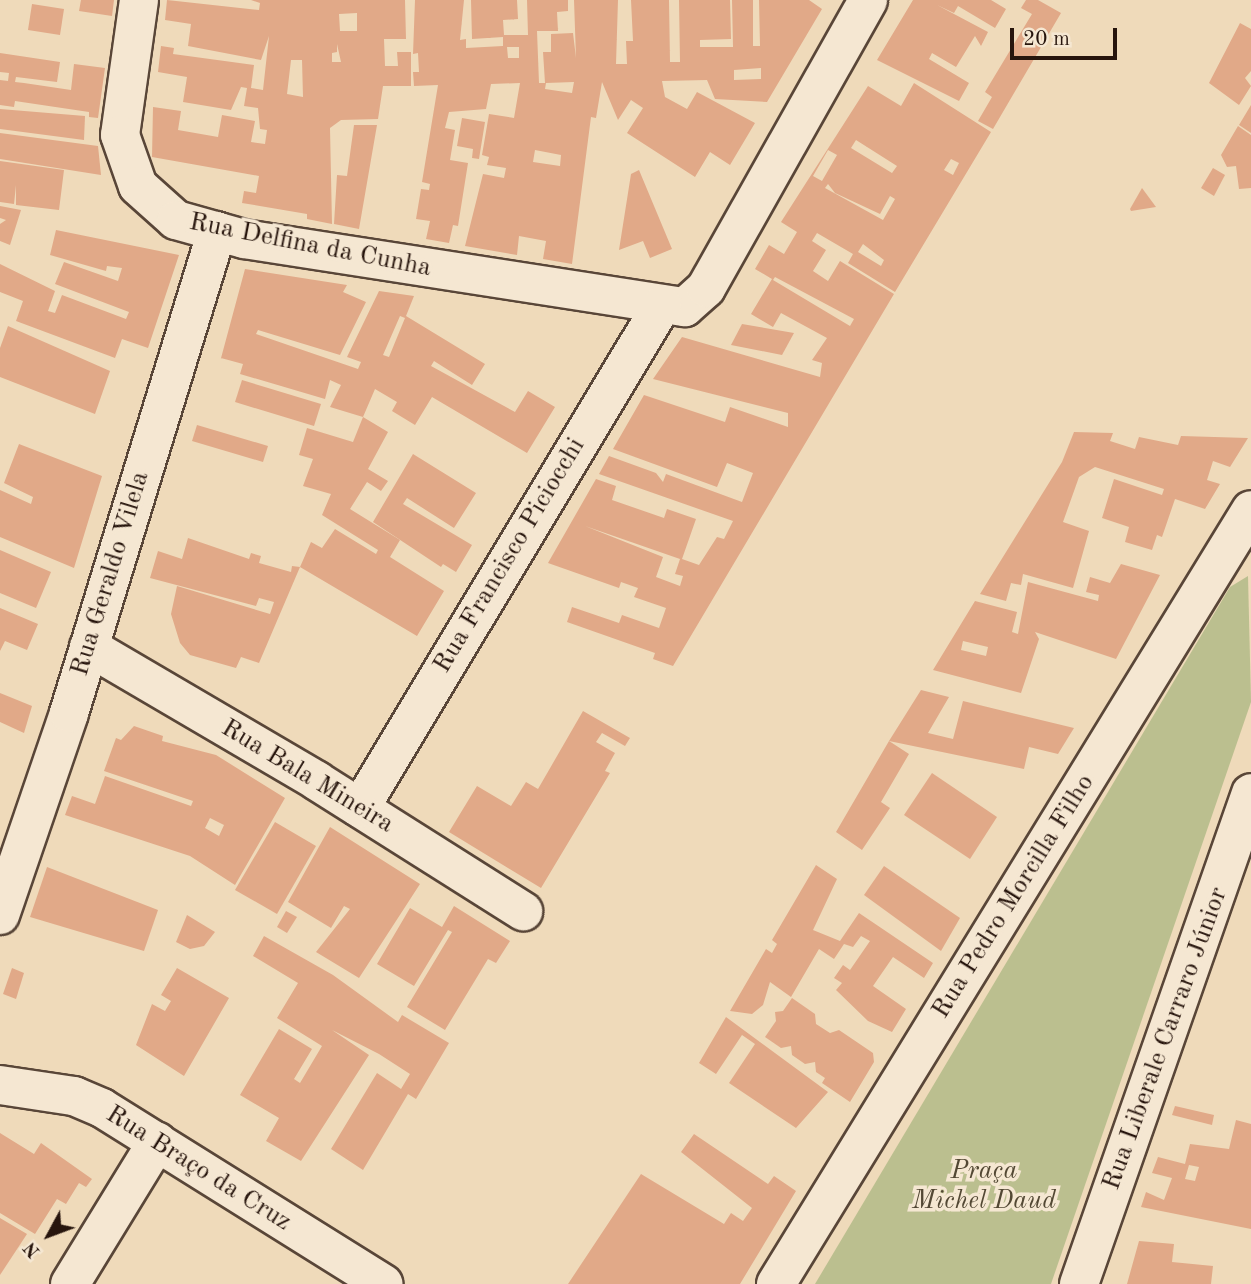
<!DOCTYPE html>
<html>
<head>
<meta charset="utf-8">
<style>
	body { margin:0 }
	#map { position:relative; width:1251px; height:1284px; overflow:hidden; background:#efdaba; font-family:"Old Standard TT",serif }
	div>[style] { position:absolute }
	.green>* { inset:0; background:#bbbf8f }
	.building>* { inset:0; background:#e1a988 }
	.roads { filter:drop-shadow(2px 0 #594638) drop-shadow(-2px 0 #594638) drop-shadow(0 2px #594638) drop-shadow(0 -2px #594638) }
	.minor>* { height:38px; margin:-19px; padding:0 19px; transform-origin:19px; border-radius:19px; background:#f5e7d2 }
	span { translate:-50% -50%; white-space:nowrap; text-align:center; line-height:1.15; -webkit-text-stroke:7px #f5e7d2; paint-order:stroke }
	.street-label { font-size:26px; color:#27150d }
	.park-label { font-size:26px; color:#534834; font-style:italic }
	.north { position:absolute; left:14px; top:1200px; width:70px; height:70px; -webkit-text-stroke:5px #f5e7d2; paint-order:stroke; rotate:229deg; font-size:19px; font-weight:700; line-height:28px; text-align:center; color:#27150d }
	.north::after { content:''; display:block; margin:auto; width:24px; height:32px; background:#27150d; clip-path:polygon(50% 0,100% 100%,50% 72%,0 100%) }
	.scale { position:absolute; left:1010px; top:28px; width:107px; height:32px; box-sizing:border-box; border:4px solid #27150d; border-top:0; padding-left:9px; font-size:21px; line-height:24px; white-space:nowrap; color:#27150d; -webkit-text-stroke:5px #f5e7d2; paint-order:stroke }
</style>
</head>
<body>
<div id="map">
	<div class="green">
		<div style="clip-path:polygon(1248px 576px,1251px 702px,1051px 1284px,815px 1284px,1230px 587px)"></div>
	</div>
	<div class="building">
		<div style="clip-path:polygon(81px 0,114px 0,112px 16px,79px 11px)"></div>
		<div style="clip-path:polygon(evenodd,167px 0,259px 10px,260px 3px,251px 0,405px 0,406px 39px,384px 39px,385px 66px,398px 66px,397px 52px,411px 52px,411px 86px,383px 86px,378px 119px,341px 120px,330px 128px,332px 224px,307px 219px,307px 214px,242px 203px,244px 191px,256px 193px,259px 176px,152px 157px,153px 107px,181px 111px,178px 130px,218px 137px,222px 115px,255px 121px,251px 142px,265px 144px,267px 130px,260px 129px,258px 108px,244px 106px,247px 88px,241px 87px,231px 110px,183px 102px,187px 77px,158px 72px,161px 46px,174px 48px,173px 54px,254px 65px,251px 88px,263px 90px,269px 36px,261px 60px,188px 46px,191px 24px,165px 20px,167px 0,357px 13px,357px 31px,340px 31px,339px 14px,357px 13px,167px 0,337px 44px,341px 62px,332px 62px,332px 53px,337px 52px,337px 44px,167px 0,291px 60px,302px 60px,303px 97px,287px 94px,291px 60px)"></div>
		<div style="clip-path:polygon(evenodd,415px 0,464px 0,460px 40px,466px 39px,466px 48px,503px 46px,503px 37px,472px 39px,471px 0,517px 0,518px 19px,503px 20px,504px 35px,528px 35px,527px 0,568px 0,568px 11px,557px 12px,558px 31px,537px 31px,539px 83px,545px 83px,543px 52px,551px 52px,551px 34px,573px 33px,576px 58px,574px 0,618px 0,616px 64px,627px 64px,626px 41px,633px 41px,631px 0,669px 0,670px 62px,680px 62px,679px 0,730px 0,731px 39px,700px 40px,700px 47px,733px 47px,732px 0,753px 0,753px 46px,760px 46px,759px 0,809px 0,822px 9px,767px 102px,715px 99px,707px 80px,662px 81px,665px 97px,687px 109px,697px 92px,755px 123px,730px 165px,710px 152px,695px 177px,627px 133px,643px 108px,631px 100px,618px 120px,602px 82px,596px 118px,591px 117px,572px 264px,543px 259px,546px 241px,519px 236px,517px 255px,465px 246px,483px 174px,504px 178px,506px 168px,487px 165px,489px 157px,482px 155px,489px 114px,514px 118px,520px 83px,491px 84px,486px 109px,449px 112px,445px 128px,455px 130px,450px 160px,468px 163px,458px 226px,453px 225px,449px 243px,426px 239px,430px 221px,416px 219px,421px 189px,429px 190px,430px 184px,422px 182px,438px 85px,414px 86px,413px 72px,419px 72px,418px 53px,413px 54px,415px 0,507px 47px,519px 47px,519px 58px,508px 58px,507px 47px,415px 0,761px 68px,761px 79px,734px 80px,734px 70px,761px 68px,415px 0,574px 82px,572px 93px,545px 89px,546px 83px,574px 82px,415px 0,535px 150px,561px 155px,560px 166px,533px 162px,535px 150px)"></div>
		<div style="clip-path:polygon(913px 0,991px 0,1006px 9px,995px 28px,958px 6px,954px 13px,937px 5px,988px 32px,981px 46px,975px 36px,956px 67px,932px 53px,929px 59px,969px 83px,959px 101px,877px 60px)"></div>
		<div style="clip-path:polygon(1026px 0,1038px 0,1061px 13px,993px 129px,978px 121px,992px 97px,985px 92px,1032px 14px,1021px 8px)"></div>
		<div style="clip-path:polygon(32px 4px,64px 9px,60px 35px,28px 30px)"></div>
		<div style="clip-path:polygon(1240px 23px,1251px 29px,1251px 71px,1245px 78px,1251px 86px,1239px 105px,1209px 83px)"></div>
		<div style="clip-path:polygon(0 53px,60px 62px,57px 82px,16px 77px,15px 82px,24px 83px,71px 90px,74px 64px,105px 68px,98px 118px,89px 117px,89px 112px,15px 101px,14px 107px,0 105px,0 80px,8px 81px,9px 73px,0 72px)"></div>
		<div style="clip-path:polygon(evenodd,914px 83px,991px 132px,895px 292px,848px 263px,853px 254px,817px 233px,812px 241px,826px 250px,813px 271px,828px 281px,840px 261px,894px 294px,673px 666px,653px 659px,655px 653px,567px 622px,572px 607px,619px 623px,622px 615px,659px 628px,666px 608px,634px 597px,638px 588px,621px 582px,619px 588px,548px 563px,596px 479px,616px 486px,612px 500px,664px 518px,667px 509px,696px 519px,682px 559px,699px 565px,717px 537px,724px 539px,733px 521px,599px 474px,609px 456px,656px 473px,663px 482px,666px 474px,742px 502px,753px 473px,727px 463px,717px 487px,613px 449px,644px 395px,725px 422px,730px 407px,788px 427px,788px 413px,653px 379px,682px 337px,820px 377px,822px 363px,812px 360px,827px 338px,781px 313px,773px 327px,751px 314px,772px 279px,755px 269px,769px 245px,784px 254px,797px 232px,781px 222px,868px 86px,901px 106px,914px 83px,856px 140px,897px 166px,892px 173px,851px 148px,856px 140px,914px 83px,828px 150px,837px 155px,822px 181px,813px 176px,828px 150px,914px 83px,951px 159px,959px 163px,953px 175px,944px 170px,951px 159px,914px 83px,828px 184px,835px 193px,880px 214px,890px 196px,895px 199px,883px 220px,825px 188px,828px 184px,914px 83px,863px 244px,884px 260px,881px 266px,858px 252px,863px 244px,914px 83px,775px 277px,854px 319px,850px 326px,773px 280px,775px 277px,914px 83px,585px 526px,680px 559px,675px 574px,683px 576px,680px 586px,656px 577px,663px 557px,585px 526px)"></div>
		<div style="clip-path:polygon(1251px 105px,1251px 133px,1239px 125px)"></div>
		<div style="clip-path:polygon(0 109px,85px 116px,84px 140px,0 129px)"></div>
		<div style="clip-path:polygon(462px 118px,485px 122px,479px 159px,472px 158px,473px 149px,457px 146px)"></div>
		<div style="clip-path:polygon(354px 125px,377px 125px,359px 229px,334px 224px,337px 175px,347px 176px)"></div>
		<div style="clip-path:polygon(1238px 126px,1251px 135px,1251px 188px,1239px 189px,1236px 166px,1227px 167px,1221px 155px)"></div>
		<div style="clip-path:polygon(0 133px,98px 146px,101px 175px,0 159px)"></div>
		<div style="clip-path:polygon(0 161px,64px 170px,59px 210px,16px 205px,16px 185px,14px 204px,0 202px)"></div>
		<div style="clip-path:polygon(1213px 168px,1225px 175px,1214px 196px,1201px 188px)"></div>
		<div style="clip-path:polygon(639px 170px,672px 249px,650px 258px,643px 241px,619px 250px,631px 174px)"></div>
		<div style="clip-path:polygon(1142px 188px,1156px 207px,1131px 211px,1130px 209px)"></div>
		<div style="clip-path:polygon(0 206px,21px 210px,10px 245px,0 241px,0 224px,6px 220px,0 218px)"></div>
		<div style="clip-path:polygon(56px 230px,179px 255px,148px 348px,122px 339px,115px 358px,16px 321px,23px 301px,0 292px,0 264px,55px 291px,48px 311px,55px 313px,62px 295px,126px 319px,129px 312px,55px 284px,64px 262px,118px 281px,122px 268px,107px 266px,106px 271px,50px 255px)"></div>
		<div style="clip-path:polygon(evenodd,245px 269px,347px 285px,343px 292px,366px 302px,340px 355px,258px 330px,256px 334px,358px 369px,361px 362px,347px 357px,379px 291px,414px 296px,406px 316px,485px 364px,472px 385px,434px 361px,431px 366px,515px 412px,528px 391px,555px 407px,527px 453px,432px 397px,415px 425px,392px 411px,397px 402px,375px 389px,363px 417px,330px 407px,341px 385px,330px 380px,325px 399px,240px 374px,243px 364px,221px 358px,217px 373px,245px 269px,400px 316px,405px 318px,389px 357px,383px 355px,400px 316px)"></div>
		<div style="clip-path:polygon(742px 324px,794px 333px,782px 355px,731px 345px)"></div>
		<div style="clip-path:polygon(8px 326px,110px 371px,95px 414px,0 377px,0 348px)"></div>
		<div style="clip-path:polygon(242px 380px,321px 404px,314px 426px,235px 402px)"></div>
		<div style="clip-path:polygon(363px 417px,388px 432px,368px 469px,388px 481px,381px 491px,367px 482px,350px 509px,400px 540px,390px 557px,444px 591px,417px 636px,300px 567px,311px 542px,322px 548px,335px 529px,376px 554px,378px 550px,322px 515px,331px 494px,303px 486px,313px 459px,299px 455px,307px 428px,353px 442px)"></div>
		<div style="clip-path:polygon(197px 425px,268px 446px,263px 462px,192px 441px)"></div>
		<div style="clip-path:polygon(1074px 432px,1113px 433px,1110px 441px,1135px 449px,1139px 437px,1178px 445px,1181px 436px,1248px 438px,1230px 467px,1213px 461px,1207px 480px,1220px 484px,1205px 509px,1175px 499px,1162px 537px,1157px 535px,1152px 550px,1125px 542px,1129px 527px,1102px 518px,1114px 479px,1162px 495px,1164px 489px,1095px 467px,1079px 477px,1063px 522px,1089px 531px,1073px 588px,1023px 574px,1021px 585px,1011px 583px,1006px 601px,980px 594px,1062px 462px)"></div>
		<div style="clip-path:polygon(19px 444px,102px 476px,74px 568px,0 537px,0 490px,31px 504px,33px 497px,4px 483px)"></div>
		<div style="clip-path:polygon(413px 454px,476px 493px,454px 528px,407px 498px,403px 504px,472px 545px,456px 572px,443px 564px,441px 567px,373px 522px)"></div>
		<div style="clip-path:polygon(188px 538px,249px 559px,251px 553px,261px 556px,259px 563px,291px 572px,292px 566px,300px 567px,259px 663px,241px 657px,236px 668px,190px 655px,180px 643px,171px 614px,177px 586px,270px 614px,274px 602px,259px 598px,256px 606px,150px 578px,158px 551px,182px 559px)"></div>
		<div style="clip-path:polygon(0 550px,51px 572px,36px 608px,0 593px)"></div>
		<div style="clip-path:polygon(evenodd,1121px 564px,1160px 575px,1116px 659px,1035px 632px,1039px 639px,1021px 693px,933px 670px,975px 601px,1017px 612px,1012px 632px,1018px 634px,1028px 582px,1098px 601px,1099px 595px,1086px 592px,1090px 577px,1110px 583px,1121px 564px,963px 641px,988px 647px,986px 656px,961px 650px,963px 641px)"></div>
		<div style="clip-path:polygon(0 608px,38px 624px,27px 650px,5px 641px,0 651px)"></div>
		<div style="clip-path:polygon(921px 690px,949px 697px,928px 733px,953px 739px,963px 701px,1074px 728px,1058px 754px,1029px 747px,1024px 769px,889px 741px)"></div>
		<div style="clip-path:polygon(0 693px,32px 706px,24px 733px,0 722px)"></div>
		<div style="clip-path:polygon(583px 711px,630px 738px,625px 746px,602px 733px,596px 742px,615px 753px,605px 771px,610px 773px,541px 888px,449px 832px,477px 786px,511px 806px,526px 782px,538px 789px)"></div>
		<div style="clip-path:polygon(evenodd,134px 726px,163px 736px,162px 741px,216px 755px,285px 798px,235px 885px,190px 856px,65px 815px,72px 796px,95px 804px,105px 776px,191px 806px,193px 801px,104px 771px,116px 738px,121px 740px,134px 726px,210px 818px,224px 825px,219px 836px,205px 828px,210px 818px)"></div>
		<div style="clip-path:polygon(889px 741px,909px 754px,881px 802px,890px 808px,862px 850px,836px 832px)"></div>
		<div style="clip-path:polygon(932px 773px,997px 817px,970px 859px,904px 815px)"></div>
		<div style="clip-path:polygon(275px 822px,316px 846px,277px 914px,235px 890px)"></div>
		<div style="clip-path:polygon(330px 827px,420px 884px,359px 978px,316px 952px,350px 909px,344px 906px,331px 928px,288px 902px)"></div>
		<div style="clip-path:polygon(816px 865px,837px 879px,813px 930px,840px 941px,859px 913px,933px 963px,924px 978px,893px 957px,873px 986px,906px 1009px,892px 1032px,868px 1021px,836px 990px,842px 983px,834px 978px,843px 965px,850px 970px,870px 941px,861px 936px,853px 947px,844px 944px,834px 959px,819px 949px,791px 997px,770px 982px,763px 1005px,752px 1014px,730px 1011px,766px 949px,772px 953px,777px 944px,772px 940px)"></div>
		<div style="clip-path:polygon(884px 866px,960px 918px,941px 951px,864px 895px)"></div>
		<div style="clip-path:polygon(47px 867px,158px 910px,144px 951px,30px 917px)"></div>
		<div style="clip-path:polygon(454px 906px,510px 941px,496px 963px,488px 959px,445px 1030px,407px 1007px,452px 932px,448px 930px,414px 986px,377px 964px,410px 908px,442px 927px)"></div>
		<div style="clip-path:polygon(286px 911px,297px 917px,287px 933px,277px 927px)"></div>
		<div style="clip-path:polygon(187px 915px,215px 932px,204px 946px,190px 949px,176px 942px)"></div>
		<div style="clip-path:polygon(264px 936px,333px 975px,398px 1022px,402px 1015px,449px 1043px,416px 1099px,408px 1094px,363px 1170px,331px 1149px,377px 1073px,401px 1089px,410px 1074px,379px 1054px,332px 1030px,369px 1055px,301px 1161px,266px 1141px,279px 1118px,240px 1095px,279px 1029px,312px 1049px,294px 1079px,300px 1083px,322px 1046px,277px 1018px,298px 983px,253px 956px)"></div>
		<div style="clip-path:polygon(12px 968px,24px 973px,16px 999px,3px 994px)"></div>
		<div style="clip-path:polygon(177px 968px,229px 998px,184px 1076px,136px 1045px,152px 1004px,165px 1011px,171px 1001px,161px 995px)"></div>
		<div style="clip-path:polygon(792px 998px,815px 1014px,816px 1024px,830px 1033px,839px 1030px,873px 1053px,874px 1062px,850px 1102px,822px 1083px,825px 1078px,816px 1072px,815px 1062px,805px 1064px,792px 1055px,791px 1046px,781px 1048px,765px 1037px,776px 1021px,775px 1012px,783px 1011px)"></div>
		<div style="clip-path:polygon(726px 1017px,828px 1092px,796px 1128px,729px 1083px,755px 1044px,742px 1035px,716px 1074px,699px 1063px)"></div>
		<div style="clip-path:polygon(1175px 1106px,1214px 1115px,1212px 1125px,1172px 1115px)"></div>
		<div style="clip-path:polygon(evenodd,1236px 1120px,1251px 1124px,1251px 1229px,1141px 1207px,1146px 1192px,1164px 1200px,1172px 1178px,1152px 1173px,1158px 1157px,1185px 1164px,1190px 1144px,1229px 1149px,1236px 1120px,1189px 1165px,1199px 1167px,1195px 1181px,1185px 1179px,1189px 1165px)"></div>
		<div style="clip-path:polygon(0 1133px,34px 1154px,41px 1143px,92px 1179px,86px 1187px,79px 1183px,66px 1204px,57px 1199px,35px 1234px,0 1213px)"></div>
		<div style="clip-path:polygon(694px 1134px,768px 1184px,774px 1176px,796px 1191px,740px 1284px,568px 1284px,641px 1174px,724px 1224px,731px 1213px,743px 1221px,752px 1208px,681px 1152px)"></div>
		<div style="clip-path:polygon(0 1218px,27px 1234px,0 1275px)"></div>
		<div style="clip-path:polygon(1139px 1241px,1174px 1244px,1172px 1262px,1213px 1266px,1211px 1284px,1127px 1284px)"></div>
	</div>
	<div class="roads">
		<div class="minor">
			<div style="left:139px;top:0;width:136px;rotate:98deg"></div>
			<div style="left:120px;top:135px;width:54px;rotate:70.6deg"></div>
			<div style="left:138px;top:186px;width:51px;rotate:41.8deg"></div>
			<div style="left:176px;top:220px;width:71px;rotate:15.6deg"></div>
			<div style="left:244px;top:239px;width:446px;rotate:8.8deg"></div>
			<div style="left:685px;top:307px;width:28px;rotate:-42deg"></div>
			<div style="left:706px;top:288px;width:330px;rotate:-60.6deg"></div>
			<div style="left:89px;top:647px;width:264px;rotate:30.4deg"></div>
			<div style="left:317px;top:781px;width:244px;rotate:32.3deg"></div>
			<div style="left:360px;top:808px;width:587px;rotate:-59.02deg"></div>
			<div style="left:0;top:915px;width:213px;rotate:-71.1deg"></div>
			<div style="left:69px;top:713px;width:504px;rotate:-72.93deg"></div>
			<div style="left:0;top:1085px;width:75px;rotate:8.5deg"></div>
			<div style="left:74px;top:1096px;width:30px;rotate:23deg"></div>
			<div style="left:102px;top:1108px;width:332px;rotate:32deg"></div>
			<div style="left:70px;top:1284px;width:167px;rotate:-58.5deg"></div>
			<div style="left:776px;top:1284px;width:908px;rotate:-58.46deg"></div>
			<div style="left:1079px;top:1284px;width:520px;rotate:-70.69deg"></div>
		</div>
	</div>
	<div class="street-label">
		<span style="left:310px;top:246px;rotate:11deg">Rua Delfina da Cunha</span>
		<span style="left:510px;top:556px;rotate:-59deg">Rua Francisco Piciocchi</span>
		<span style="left:111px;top:574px;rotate:-73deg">Rua Geraldo Vilela</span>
		<span style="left:307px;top:777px;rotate:31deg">Rua Bala Mineira</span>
		<span style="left:1014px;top:897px;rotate:-58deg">Rua Pedro Morcilla Filho</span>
		<span style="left:1166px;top:1039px;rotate:-70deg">Rua Liberale Carraro Júnior</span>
		<span style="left:198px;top:1169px;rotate:32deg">Rua Braço da Cruz</span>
	</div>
	<div class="park-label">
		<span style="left:984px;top:1187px">Praça<br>Michel Daud</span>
	</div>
	<div class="north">N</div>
	<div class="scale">20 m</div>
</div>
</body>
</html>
